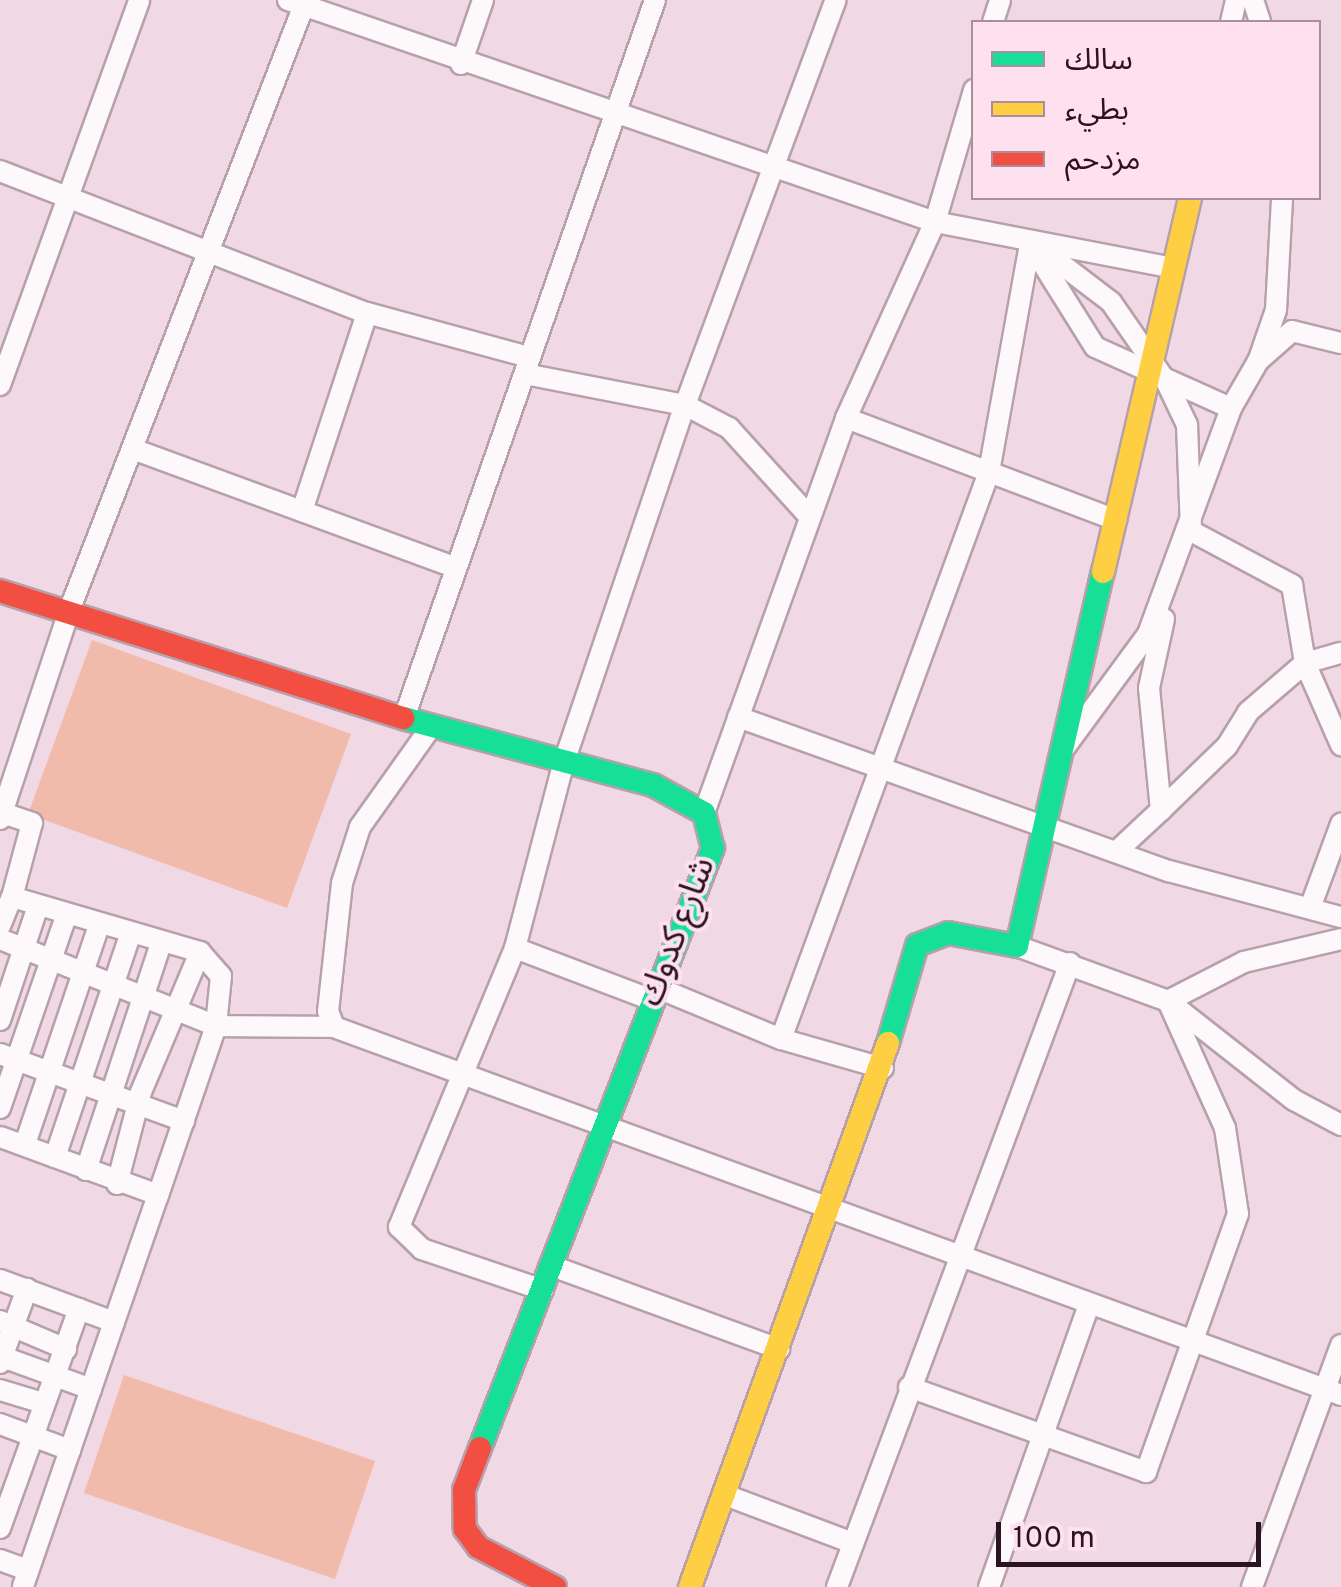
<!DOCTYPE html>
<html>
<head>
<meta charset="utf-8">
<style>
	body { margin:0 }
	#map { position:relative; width:1341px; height:1587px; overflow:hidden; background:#f0d8e4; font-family:Overpass,"Noto Sans Arabic",sans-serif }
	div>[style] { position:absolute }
	.green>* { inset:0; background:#f1bbab }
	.roads { filter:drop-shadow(2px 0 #b7a0ac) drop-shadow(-2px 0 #b7a0ac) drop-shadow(0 2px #b7a0ac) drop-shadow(0 -2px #b7a0ac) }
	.street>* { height:20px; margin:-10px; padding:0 10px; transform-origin:10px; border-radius:10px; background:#fdf9fb }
	.fast>* { height:22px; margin:-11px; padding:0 11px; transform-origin:11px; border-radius:11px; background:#16e098 }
	.slow>* { height:22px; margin:-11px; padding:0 11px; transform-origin:11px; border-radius:11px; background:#ffcf43 }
	.jam>* { height:22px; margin:-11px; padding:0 11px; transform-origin:11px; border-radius:11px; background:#f24e42 }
	span { translate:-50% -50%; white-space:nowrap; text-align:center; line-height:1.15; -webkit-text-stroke:8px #fee0ef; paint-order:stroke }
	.street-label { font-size:35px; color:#2c1321 }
	.legend { position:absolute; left:971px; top:20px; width:350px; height:180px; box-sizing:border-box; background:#fee0ef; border:2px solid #aa8e9d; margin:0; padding:12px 18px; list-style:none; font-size:30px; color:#2c1321 }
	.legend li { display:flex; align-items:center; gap:20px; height:50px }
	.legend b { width:50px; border:2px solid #aa8e9d }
	.scale { position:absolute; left:996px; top:1522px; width:265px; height:45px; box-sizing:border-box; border:5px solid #2c1321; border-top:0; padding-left:12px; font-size:30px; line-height:35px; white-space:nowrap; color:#2c1321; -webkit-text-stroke:8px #fee0ef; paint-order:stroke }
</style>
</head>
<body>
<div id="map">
	<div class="green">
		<div style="clip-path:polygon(92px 640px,351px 734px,287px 908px,28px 814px)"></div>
		<div style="clip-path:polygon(124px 1375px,375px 1461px,335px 1579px,84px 1493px)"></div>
	</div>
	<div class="roads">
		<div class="street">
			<div style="left:288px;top:0;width:684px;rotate:18.94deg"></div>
			<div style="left:935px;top:222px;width:243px;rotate:10.9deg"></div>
			<div style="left:1253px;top:0;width:23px;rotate:72deg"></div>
			<div style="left:993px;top:22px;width:23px;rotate:-72deg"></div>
			<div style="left:1231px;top:22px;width:23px;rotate:-77deg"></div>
			<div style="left:461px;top:64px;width:68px;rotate:-71deg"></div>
			<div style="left:0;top:171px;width:394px;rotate:21.2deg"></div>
			<div style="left:367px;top:313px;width:168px;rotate:15.2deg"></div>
			<div style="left:529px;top:357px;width:17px;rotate:103deg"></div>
			<div style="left:525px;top:374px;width:163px;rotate:11deg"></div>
			<div style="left:685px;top:405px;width:50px;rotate:27.6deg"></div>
			<div style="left:729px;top:428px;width:118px;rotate:47.8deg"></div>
			<div style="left:1031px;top:245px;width:120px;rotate:57.9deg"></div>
			<div style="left:1095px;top:347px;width:149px;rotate:24.2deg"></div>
			<div style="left:1044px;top:251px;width:84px;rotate:37.3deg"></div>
			<div style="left:1111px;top:302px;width:98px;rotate:55.3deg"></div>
			<div style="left:1167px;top:383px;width:47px;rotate:64.5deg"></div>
			<div style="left:1187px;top:425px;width:106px;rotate:87.8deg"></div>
			<div style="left:1191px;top:531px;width:115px;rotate:28.1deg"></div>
			<div style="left:1292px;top:585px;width:79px;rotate:80.5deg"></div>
			<div style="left:1305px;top:663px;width:90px;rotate:66.3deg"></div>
			<div style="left:1259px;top:359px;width:52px;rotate:-70.9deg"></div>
			<div style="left:1276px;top:310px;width:112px;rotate:-86.9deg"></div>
			<div style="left:0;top:385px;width:409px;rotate:-70.1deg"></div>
			<div style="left:846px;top:418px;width:289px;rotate:20.7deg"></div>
			<div style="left:133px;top:449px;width:344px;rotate:20.2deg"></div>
			<div style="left:302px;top:511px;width:208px;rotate:-71.8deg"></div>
			<div style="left:1164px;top:619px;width:71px;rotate:102.3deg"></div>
			<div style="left:1149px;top:688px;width:123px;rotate:84.4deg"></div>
			<div style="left:1161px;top:810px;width:92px;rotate:-44.1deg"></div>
			<div style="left:1227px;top:746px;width:40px;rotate:-58deg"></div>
			<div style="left:1248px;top:712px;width:75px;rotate:-40.7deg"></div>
			<div style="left:1305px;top:663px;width:37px;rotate:-16deg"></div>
			<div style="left:738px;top:717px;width:458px;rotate:19.7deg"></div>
			<div style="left:1169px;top:871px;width:178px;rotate:15deg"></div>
			<div style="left:404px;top:718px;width:761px;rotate:-70.73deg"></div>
			<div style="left:431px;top:727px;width:123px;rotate:125.4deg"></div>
			<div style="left:360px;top:827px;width:59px;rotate:107.8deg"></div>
			<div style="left:342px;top:883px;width:129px;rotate:96.2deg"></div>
			<div style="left:328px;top:1011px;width:17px;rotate:69deg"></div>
			<div style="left:334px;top:1027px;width:1072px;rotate:20.07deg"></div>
			<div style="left:1065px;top:747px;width:140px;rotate:-53.7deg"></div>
			<div style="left:1148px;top:634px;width:241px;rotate:-69.8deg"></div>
			<div style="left:1231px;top:408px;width:54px;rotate:-60.1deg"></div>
			<div style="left:1258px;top:361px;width:45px;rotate:-41.4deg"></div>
			<div style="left:1292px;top:331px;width:50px;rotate:13.8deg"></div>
			<div style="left:0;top:812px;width:34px;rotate:19deg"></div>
			<div style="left:32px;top:823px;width:77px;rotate:105.1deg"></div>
			<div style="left:12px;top:897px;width:196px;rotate:16.3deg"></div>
			<div style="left:200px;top:952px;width:32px;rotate:49deg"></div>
			<div style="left:221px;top:976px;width:50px;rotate:95.7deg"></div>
			<div style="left:216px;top:1026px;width:179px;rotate:108.9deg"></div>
			<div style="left:158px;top:1195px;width:168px;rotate:-159.8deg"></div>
			<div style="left:704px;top:813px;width:420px;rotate:-70.2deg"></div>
			<div style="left:846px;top:418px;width:215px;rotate:-65.6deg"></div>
			<div style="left:935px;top:222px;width:138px;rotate:-73.5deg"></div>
			<div style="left:0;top:819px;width:219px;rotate:-71.6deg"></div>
			<div style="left:69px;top:611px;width:655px;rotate:-68.8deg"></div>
			<div style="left:1117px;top:851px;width:60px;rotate:-43deg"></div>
			<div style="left:1310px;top:908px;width:90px;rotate:-69.7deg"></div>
			<div style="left:0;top:926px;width:31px;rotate:-68deg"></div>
			<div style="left:0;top:939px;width:233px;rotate:21.9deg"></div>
			<div style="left:216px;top:1026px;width:118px;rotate:0.5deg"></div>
			<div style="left:1017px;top:946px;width:161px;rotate:20deg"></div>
			<div style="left:1168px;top:1001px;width:160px;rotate:38.2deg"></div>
			<div style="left:1294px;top:1100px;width:53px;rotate:28deg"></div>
			<div style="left:515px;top:948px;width:147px;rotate:20.8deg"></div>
			<div style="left:658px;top:988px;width:133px;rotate:22.5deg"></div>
			<div style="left:781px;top:1039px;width:106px;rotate:15.9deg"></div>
			<div style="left:0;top:1020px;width:120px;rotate:-71.6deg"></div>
			<div style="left:781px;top:1039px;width:604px;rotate:-69.85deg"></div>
			<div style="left:989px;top:472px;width:233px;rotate:-79.8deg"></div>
			<div style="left:0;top:1054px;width:196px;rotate:20deg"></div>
			<div style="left:0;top:1108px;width:203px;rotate:-71deg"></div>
			<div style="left:25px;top:1144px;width:230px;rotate:-71.3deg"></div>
			<div style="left:55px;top:1157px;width:233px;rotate:-71.3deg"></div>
			<div style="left:86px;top:1170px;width:239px;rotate:-71.7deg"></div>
			<div style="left:117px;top:1184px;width:95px;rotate:-75.4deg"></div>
			<div style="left:141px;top:1092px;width:152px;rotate:-67.1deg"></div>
			<div style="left:552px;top:1266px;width:242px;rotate:20.1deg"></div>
			<div style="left:0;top:1280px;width:121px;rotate:20.2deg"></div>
			<div style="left:114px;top:1322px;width:280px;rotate:109deg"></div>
			<div style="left:543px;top:1290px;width:128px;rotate:-161.3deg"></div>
			<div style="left:422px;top:1249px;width:32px;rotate:-136deg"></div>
			<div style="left:399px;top:1227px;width:302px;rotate:-67.4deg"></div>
			<div style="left:515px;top:948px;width:189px;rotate:-75.3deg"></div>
			<div style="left:563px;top:765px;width:380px;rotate:-71.3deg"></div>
			<div style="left:685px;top:405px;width:432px;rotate:-69.6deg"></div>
			<div style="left:0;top:1321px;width:72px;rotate:23deg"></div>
			<div style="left:114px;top:1322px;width:134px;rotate:-70.9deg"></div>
			<div style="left:0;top:1356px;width:97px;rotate:19.9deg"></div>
			<div style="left:0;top:1363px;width:79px;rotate:-70deg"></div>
			<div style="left:909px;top:1387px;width:252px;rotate:19.7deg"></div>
			<div style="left:1146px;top:1472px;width:274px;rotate:-70.4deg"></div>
			<div style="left:1238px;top:1214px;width:87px;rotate:-98.6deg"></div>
			<div style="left:1225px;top:1128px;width:139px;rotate:-114.2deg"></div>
			<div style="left:1168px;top:1001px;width:85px;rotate:-27.2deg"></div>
			<div style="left:1244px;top:962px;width:100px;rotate:-13.3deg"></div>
			<div style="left:0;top:1390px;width:45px;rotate:16.8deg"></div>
			<div style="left:0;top:1424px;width:75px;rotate:20.4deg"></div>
			<div style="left:725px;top:1495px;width:134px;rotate:20.6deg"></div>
			<div style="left:0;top:1528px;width:233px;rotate:-70.2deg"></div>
			<div style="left:0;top:1560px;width:30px;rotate:20deg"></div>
			<div style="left:837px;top:1587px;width:666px;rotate:-69.52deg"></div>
			<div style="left:989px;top:1587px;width:299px;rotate:-70.5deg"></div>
			<div style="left:1252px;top:1587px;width:258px;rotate:-69.8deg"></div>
		</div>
		<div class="fast">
			<div style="left:403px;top:718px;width:259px;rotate:15deg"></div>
			<div style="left:653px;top:785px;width:58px;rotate:28.8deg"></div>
			<div style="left:704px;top:813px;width:36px;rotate:76deg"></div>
			<div style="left:713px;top:848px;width:644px;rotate:111.22deg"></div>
			<div style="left:888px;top:1043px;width:102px;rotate:-73.5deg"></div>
			<div style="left:917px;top:945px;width:33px;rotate:-21deg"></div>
			<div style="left:948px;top:933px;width:70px;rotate:10.7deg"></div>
			<div style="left:1017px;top:946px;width:384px;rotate:-77.1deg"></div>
		</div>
		<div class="slow">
			<div style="left:1103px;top:572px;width:384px;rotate:-76.9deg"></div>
			<div style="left:690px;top:1587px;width:579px;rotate:-70deg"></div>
		</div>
		<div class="jam">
			<div style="left:0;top:591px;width:423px;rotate:17.5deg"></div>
			<div style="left:480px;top:1448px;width:45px;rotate:110.9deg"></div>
			<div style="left:464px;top:1490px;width:39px;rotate:89deg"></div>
			<div style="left:465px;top:1529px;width:22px;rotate:54deg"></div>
			<div style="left:478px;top:1547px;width:87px;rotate:27.5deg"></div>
		</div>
	</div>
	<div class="street-label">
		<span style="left:678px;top:932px;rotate:-69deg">شارع كدوك</span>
	</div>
	<ul class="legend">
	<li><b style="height:12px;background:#16e098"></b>سالك</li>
	<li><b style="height:12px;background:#ffcf43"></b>بطيء</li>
	<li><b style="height:12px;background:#f24e42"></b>مزدحم</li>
	</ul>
	<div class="scale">100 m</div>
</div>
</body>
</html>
